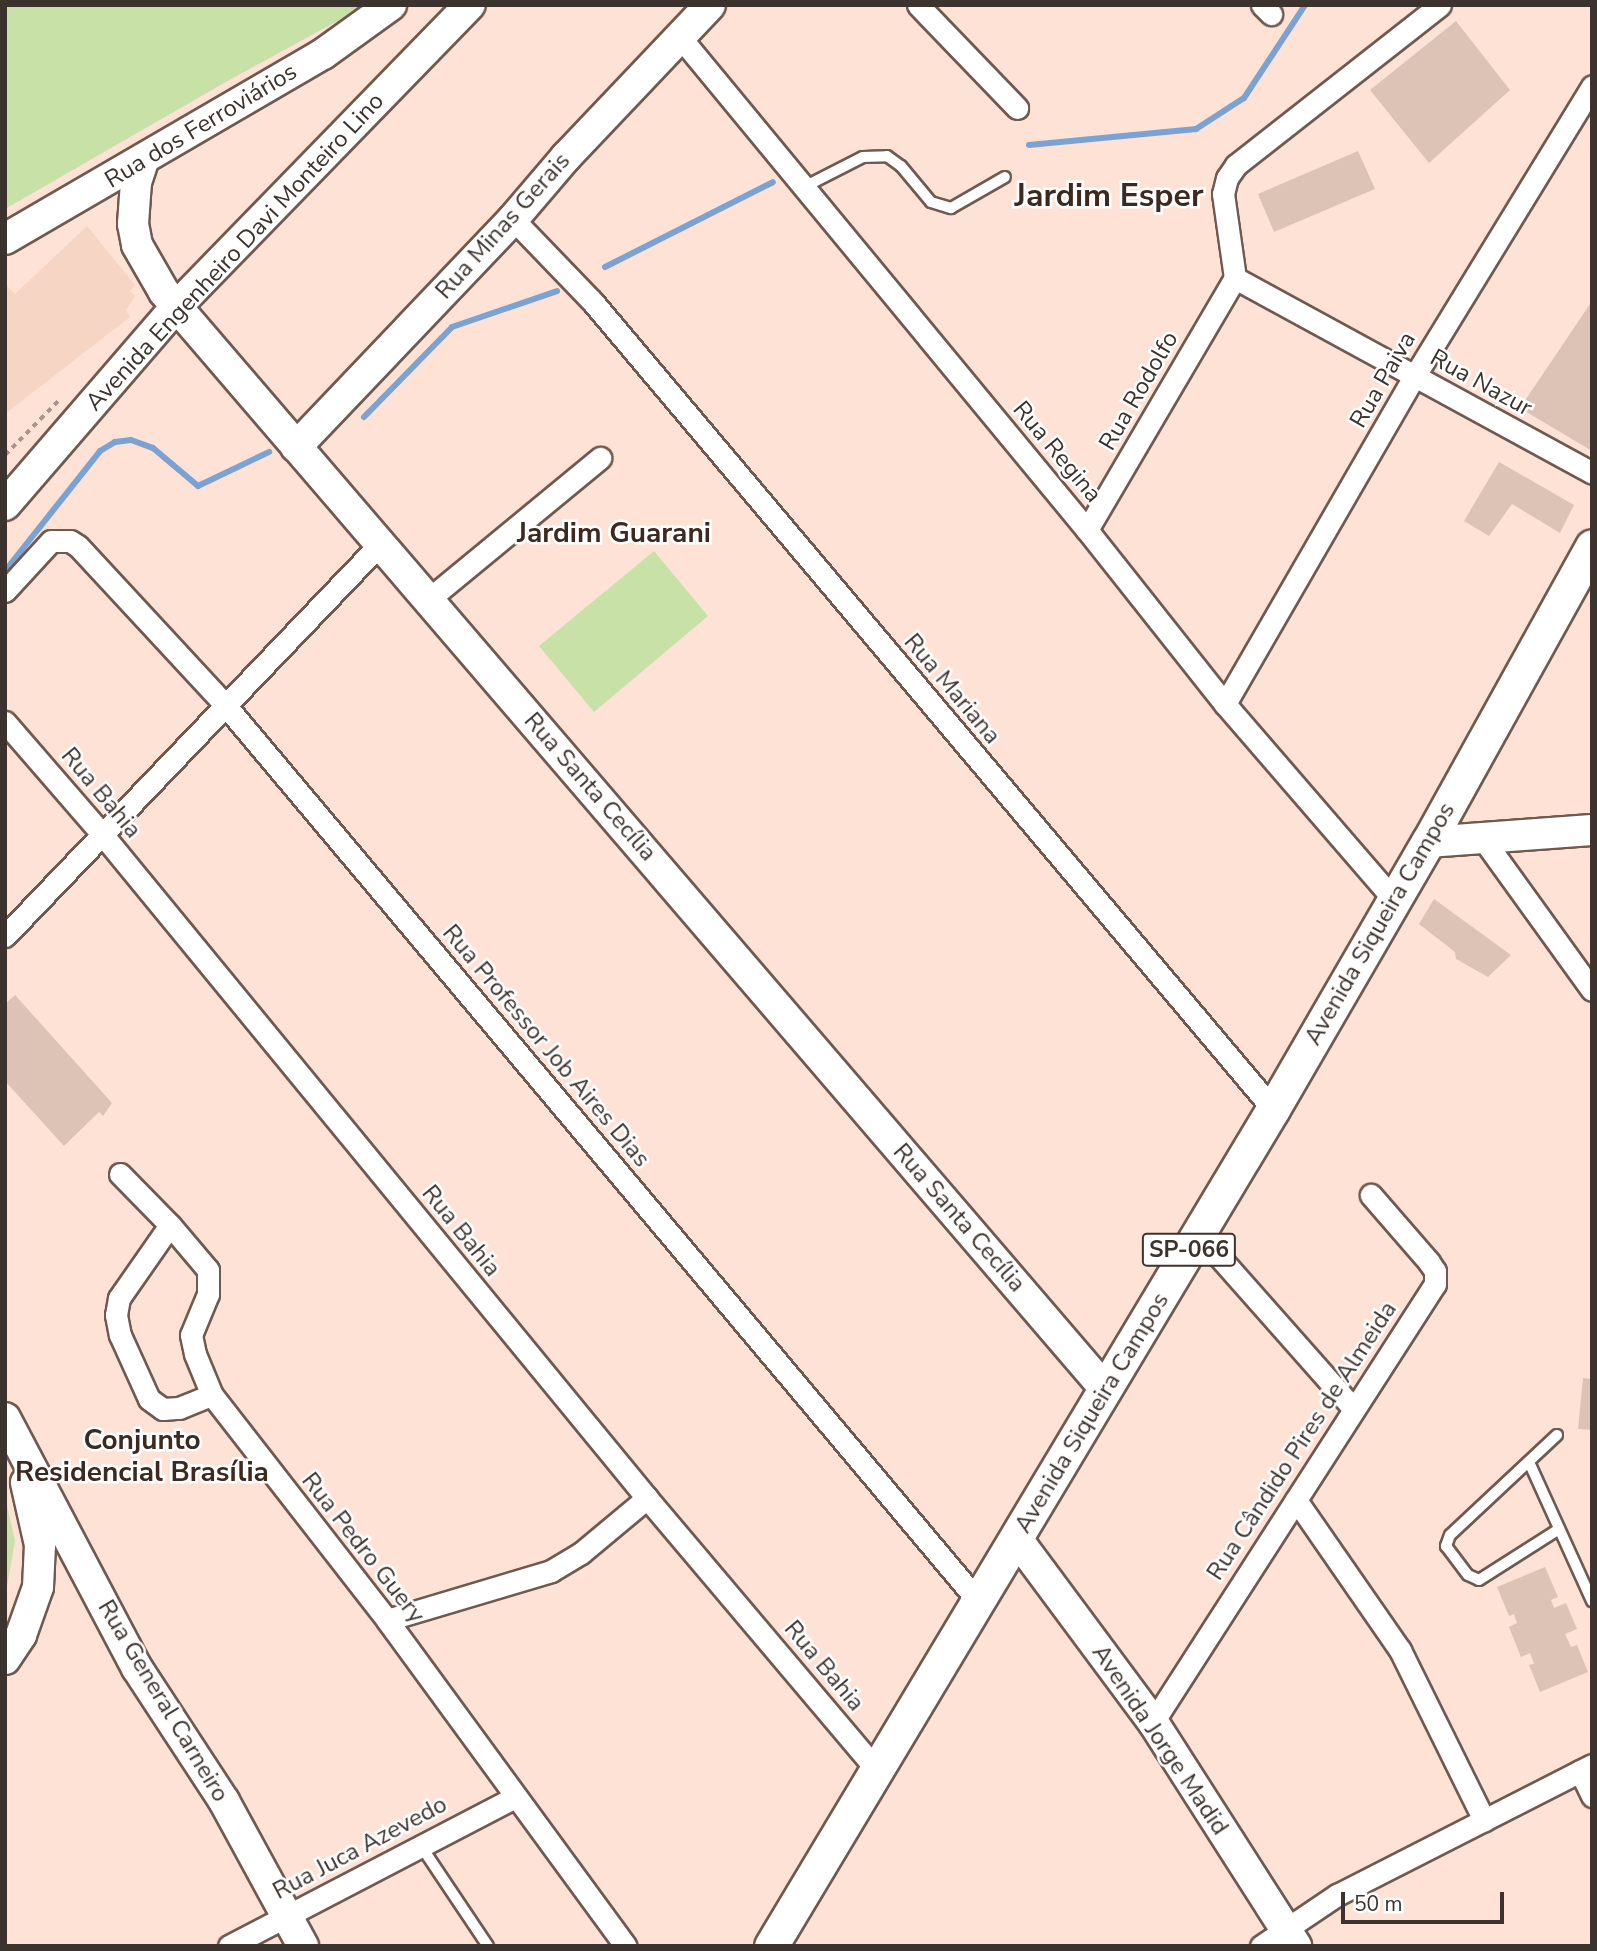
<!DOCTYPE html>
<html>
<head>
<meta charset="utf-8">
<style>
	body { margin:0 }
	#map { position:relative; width:1597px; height:1951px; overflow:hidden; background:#fee2d6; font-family:"Nunito Sans",sans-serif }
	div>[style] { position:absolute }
	.built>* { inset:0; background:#f7d5c5 }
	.green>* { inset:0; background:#c7e1a6 }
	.stream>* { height:6px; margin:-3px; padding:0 3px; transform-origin:3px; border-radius:3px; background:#7aa3d4 }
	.building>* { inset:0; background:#ddc2b6 }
	.path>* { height:3.5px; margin-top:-1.75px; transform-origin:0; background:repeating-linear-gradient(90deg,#a8948b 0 5px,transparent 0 10px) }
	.roads { filter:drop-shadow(2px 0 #70594f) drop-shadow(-2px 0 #70594f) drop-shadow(0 2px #70594f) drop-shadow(0 -2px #70594f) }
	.lane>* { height:10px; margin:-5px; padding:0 5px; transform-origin:5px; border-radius:5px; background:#fff }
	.street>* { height:21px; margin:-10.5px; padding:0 10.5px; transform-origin:10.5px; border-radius:10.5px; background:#fff }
	.secondary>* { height:30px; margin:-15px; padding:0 15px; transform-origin:15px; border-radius:15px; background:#fff }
	.primary>* { height:33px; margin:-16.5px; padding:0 16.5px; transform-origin:16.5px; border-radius:16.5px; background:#fff }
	span { translate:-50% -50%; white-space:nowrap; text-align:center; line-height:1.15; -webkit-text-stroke:5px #fff; paint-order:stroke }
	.shield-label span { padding:2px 5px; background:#fff; border:2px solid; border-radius:5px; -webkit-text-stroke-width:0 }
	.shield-label { font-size:23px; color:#3d332e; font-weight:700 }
	.street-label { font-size:24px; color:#3d332e }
	.quarter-label { font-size:28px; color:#3d2920; font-weight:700 }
	.district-label { font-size:32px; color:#3d2920; font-weight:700 }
	.frame { position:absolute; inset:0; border:7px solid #3d332e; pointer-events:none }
	.scale { position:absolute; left:1341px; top:1892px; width:163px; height:32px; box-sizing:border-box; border:4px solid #3d332e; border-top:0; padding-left:9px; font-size:21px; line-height:24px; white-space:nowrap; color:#3d332e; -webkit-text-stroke:5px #fff; paint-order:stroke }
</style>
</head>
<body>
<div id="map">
	<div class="built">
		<div style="clip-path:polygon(87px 226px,135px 285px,130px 291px,135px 296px,126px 310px,130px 317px,5px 414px,5px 284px,15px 294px)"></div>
	</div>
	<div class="green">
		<div style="clip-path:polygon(5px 5px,367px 5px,231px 79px,5px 209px)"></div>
		<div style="clip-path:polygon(654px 551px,708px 616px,594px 712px,539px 646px)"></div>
		<div style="clip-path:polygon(5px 1496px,15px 1541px,5px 1598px)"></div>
	</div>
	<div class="stream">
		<div style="left:1029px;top:145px;width:168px;rotate:-5.5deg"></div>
		<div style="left:1196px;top:129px;width:57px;rotate:-32.9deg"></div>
		<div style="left:1244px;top:98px;width:111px;rotate:-56.7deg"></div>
		<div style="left:605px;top:267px;width:188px;rotate:-26.8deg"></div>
		<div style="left:364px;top:417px;width:126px;rotate:-45.6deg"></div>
		<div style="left:452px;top:327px;width:111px;rotate:-18.9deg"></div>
		<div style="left:5px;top:571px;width:153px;rotate:-51.6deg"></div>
		<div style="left:100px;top:451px;width:17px;rotate:-31deg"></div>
		<div style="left:115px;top:442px;width:16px;rotate:-7deg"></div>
		<div style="left:131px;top:440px;width:23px;rotate:20deg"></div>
		<div style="left:153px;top:448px;width:59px;rotate:40.2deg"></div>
		<div style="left:198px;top:486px;width:79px;rotate:-25.6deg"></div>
	</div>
	<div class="building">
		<div style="clip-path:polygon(1456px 21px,1510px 90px,1429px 163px,1370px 90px)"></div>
		<div style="clip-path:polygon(1358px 151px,1375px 189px,1274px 232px,1258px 194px)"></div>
		<div style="clip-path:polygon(1592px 301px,1592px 451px,1520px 408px)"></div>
		<div style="clip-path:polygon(1499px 462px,1574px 505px,1560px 533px,1512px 504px,1489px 536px,1464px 521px)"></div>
		<div style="clip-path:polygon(1434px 899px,1511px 955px,1488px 977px,1456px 959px,1455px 952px,1419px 924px)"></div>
		<div style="clip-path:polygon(15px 995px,112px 1103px,103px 1116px,99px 1112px,64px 1146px,5px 1081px,5px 1004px)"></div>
		<div style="clip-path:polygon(1583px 1378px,1592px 1379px,1592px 1430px,1578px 1429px)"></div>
		<div style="clip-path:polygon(1545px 1567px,1558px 1597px,1551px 1600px,1554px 1608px,1566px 1603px,1577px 1629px,1565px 1634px,1571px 1647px,1577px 1645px,1588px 1672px,1540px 1692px,1529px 1665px,1534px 1664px,1530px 1653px,1521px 1657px,1509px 1627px,1517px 1623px,1514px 1614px,1509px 1616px,1497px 1587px)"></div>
	</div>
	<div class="path">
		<div style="left:5px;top:455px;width:78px;rotate:-45.5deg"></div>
	</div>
	<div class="roads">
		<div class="lane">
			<div style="left:804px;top:187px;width:66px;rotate:-27deg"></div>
			<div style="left:863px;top:157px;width:24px;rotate:-2deg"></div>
			<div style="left:887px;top:156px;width:17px;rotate:36deg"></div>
			<div style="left:901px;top:166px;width:47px;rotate:50.2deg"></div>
			<div style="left:931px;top:202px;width:21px;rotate:17deg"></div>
			<div style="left:951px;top:208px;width:62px;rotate:-29.9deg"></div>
			<div style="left:1557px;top:1435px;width:146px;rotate:136.9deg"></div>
			<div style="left:1450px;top:1535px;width:12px;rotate:110deg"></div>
			<div style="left:1446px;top:1546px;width:36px;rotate:53deg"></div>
			<div style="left:1468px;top:1575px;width:12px;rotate:24deg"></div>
			<div style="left:1479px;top:1580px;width:95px;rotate:-32.5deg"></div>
			<div style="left:1529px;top:1462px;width:153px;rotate:65.6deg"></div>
			<div style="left:421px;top:1846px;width:120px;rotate:56.2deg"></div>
		</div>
		<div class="street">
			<div style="left:918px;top:5px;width:143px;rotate:46.1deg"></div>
			<div style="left:1262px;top:5px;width:13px;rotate:45deg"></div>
			<div style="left:680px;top:37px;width:639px;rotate:50.46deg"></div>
			<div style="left:1087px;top:530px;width:222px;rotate:51.6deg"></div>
			<div style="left:1225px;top:704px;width:259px;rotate:49.2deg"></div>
			<div style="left:513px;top:219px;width:114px;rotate:46.1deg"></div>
			<div style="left:592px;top:301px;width:1057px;rotate:49.88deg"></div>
			<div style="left:1235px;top:278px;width:407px;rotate:28.6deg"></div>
			<div style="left:1235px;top:278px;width:85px;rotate:-98.1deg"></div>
			<div style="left:1223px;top:194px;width:16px;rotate:-76deg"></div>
			<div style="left:1227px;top:178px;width:16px;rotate:-55deg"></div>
			<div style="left:1236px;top:165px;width:259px;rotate:-38.1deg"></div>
			<div style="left:1087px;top:530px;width:292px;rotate:-59.6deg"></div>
			<div style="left:5px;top:591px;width:68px;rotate:-47.4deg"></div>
			<div style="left:51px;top:541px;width:19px"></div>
			<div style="left:70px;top:541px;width:9px;rotate:32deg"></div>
			<div style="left:78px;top:546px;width:218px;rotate:47.2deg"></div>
			<div style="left:226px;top:706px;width:1170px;rotate:49.96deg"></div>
			<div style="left:429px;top:599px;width:222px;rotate:-39.5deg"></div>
			<div style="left:1225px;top:704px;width:378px;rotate:-60deg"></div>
			<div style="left:1414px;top:377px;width:341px;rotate:-58.5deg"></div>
			<div style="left:5px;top:722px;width:148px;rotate:49.1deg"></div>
			<div style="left:102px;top:834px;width:859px;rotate:50.62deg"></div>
			<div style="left:647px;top:1498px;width:358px;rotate:49.8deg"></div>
			<div style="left:1483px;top:839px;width:186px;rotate:54.2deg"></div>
			<div style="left:5px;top:936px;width:541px;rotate:-46.27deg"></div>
			<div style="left:120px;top:1174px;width:71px;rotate:45.6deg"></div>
			<div style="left:170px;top:1225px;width:59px;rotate:49.8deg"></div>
			<div style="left:208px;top:1270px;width:24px;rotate:90deg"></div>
			<div style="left:208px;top:1294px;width:44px;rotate:112.5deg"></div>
			<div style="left:191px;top:1335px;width:19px;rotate:78deg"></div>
			<div style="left:195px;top:1354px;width:44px;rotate:67.5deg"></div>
			<div style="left:212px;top:1395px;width:285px;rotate:52.1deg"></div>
			<div style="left:387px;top:1620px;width:404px;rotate:53.8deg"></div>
			<div style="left:170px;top:1225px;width:89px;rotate:124.9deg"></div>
			<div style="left:119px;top:1298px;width:17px;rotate:100deg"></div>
			<div style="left:116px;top:1315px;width:20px;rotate:79deg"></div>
			<div style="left:120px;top:1335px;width:70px;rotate:65.6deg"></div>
			<div style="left:149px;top:1399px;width:17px;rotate:36deg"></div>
			<div style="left:163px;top:1409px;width:16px;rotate:-4deg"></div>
			<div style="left:179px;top:1408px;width:35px;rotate:-22deg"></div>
			<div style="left:1199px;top:1234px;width:232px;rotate:48.5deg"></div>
			<div style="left:1296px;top:1500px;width:183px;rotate:55.3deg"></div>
			<div style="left:1400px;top:1650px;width:190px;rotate:63.7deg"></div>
			<div style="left:387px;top:1620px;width:171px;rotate:-16.6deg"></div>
			<div style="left:551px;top:1571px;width:35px;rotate:-31deg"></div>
			<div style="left:581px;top:1553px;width:86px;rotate:-39.8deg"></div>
			<div style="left:1153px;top:1722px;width:521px;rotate:-57.23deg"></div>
			<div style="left:1435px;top:1284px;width:13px;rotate:-90deg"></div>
			<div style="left:1435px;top:1271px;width:11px;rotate:-124deg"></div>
			<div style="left:1429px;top:1262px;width:89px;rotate:-130.9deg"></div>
			<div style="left:1580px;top:1771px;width:28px;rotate:64deg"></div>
			<div style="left:229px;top:1946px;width:322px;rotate:-27.5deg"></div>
			<div style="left:1261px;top:1946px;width:92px;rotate:-33.9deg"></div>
			<div style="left:1337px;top:1895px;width:286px;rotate:-27deg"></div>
		</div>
		<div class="secondary">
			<div style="left:143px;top:161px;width:22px;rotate:108deg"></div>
			<div style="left:136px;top:182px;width:42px;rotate:94.1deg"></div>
			<div style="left:133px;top:224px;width:21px;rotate:79deg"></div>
			<div style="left:137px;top:245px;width:54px;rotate:60.1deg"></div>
			<div style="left:164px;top:292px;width:1447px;rotate:49.37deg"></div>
			<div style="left:5px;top:239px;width:368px;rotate:-30.2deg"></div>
			<div style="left:323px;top:54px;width:84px;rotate:-35.8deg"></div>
			<div style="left:296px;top:447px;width:315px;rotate:-46.4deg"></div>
			<div style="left:513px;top:219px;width:82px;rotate:-49.5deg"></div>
			<div style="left:566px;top:157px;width:209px;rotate:-46.5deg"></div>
			<div style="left:5px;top:505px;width:263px;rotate:-49.2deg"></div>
			<div style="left:177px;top:306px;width:420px;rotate:-45.8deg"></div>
			<div style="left:1428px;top:842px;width:164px;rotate:-4.2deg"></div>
			<div style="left:5px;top:1418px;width:283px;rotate:62.2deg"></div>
			<div style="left:137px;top:1668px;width:159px;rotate:56.8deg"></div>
			<div style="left:224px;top:1801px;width:165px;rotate:61.4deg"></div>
			<div style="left:1017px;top:1539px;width:228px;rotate:53.4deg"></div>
			<div style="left:1153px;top:1722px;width:266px;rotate:57.4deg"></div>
			<div style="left:5px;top:1659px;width:29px;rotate:-56deg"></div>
			<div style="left:21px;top:1635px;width:51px;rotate:-70.5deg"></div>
			<div style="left:38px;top:1587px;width:42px;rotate:-87.3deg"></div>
			<div style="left:40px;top:1545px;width:64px;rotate:-102.7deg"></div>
		</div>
		<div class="primary">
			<div style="left:771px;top:1946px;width:976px;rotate:-59.05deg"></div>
			<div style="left:1273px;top:1109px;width:309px;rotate:-59.9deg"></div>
			<div style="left:1428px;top:842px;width:338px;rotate:-61deg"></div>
		</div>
	</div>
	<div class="shield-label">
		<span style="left:1189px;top:1250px">SP-066</span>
	</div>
	<div class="street-label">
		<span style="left:201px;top:126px;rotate:-31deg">Rua dos Ferroviários</span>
		<span style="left:503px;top:226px;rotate:-48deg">Rua Minas Gerais</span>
		<span style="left:235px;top:252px;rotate:-47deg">Avenida Engenheiro Davi Monteiro Lino</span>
		<span style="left:1383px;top:380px;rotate:-60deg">Rua Paiva</span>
		<span style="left:1481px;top:383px;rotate:29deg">Rua Nazur</span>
		<span style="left:1139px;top:391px;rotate:-60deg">Rua Rodolfo</span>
		<span style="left:1057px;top:452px;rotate:50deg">Rua Regina</span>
		<span style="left:952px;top:689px;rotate:50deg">Rua Mariana</span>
		<span style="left:590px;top:787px;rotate:49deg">Rua Santa Cecília</span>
		<span style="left:101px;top:793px;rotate:50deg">Rua Bahia</span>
		<span style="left:1380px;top:924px;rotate:-60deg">Avenida Siqueira Campos</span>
		<span style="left:546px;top:1046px;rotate:50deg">Rua Professor Job Aires Dias</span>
		<span style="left:959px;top:1218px;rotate:49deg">Rua Santa Cecília</span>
		<span style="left:461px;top:1231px;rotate:51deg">Rua Bahia</span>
		<span style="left:1092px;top:1413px;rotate:-59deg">Avenida Siqueira Campos</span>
		<span style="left:1302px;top:1441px;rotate:-57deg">Rua Cândido Pires de Almeida</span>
		<span style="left:363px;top:1548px;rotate:52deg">Rua Pedro Guery</span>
		<span style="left:824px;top:1666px;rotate:50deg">Rua Bahia</span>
		<span style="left:163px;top:1701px;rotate:59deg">Rua General Carneiro</span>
		<span style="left:1160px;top:1740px;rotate:56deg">Avenida Jorge Madid</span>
		<span style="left:360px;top:1848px;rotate:-28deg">Rua Juca Azevedo</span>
	</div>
	<div class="quarter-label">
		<span style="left:614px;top:533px">Jardim Guarani</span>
		<span style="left:142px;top:1456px">Conjunto<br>Residencial Brasília</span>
	</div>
	<div class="district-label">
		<span style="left:1109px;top:196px">Jardim Esper</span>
	</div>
	<div class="frame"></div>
	<div class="scale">50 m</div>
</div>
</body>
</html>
